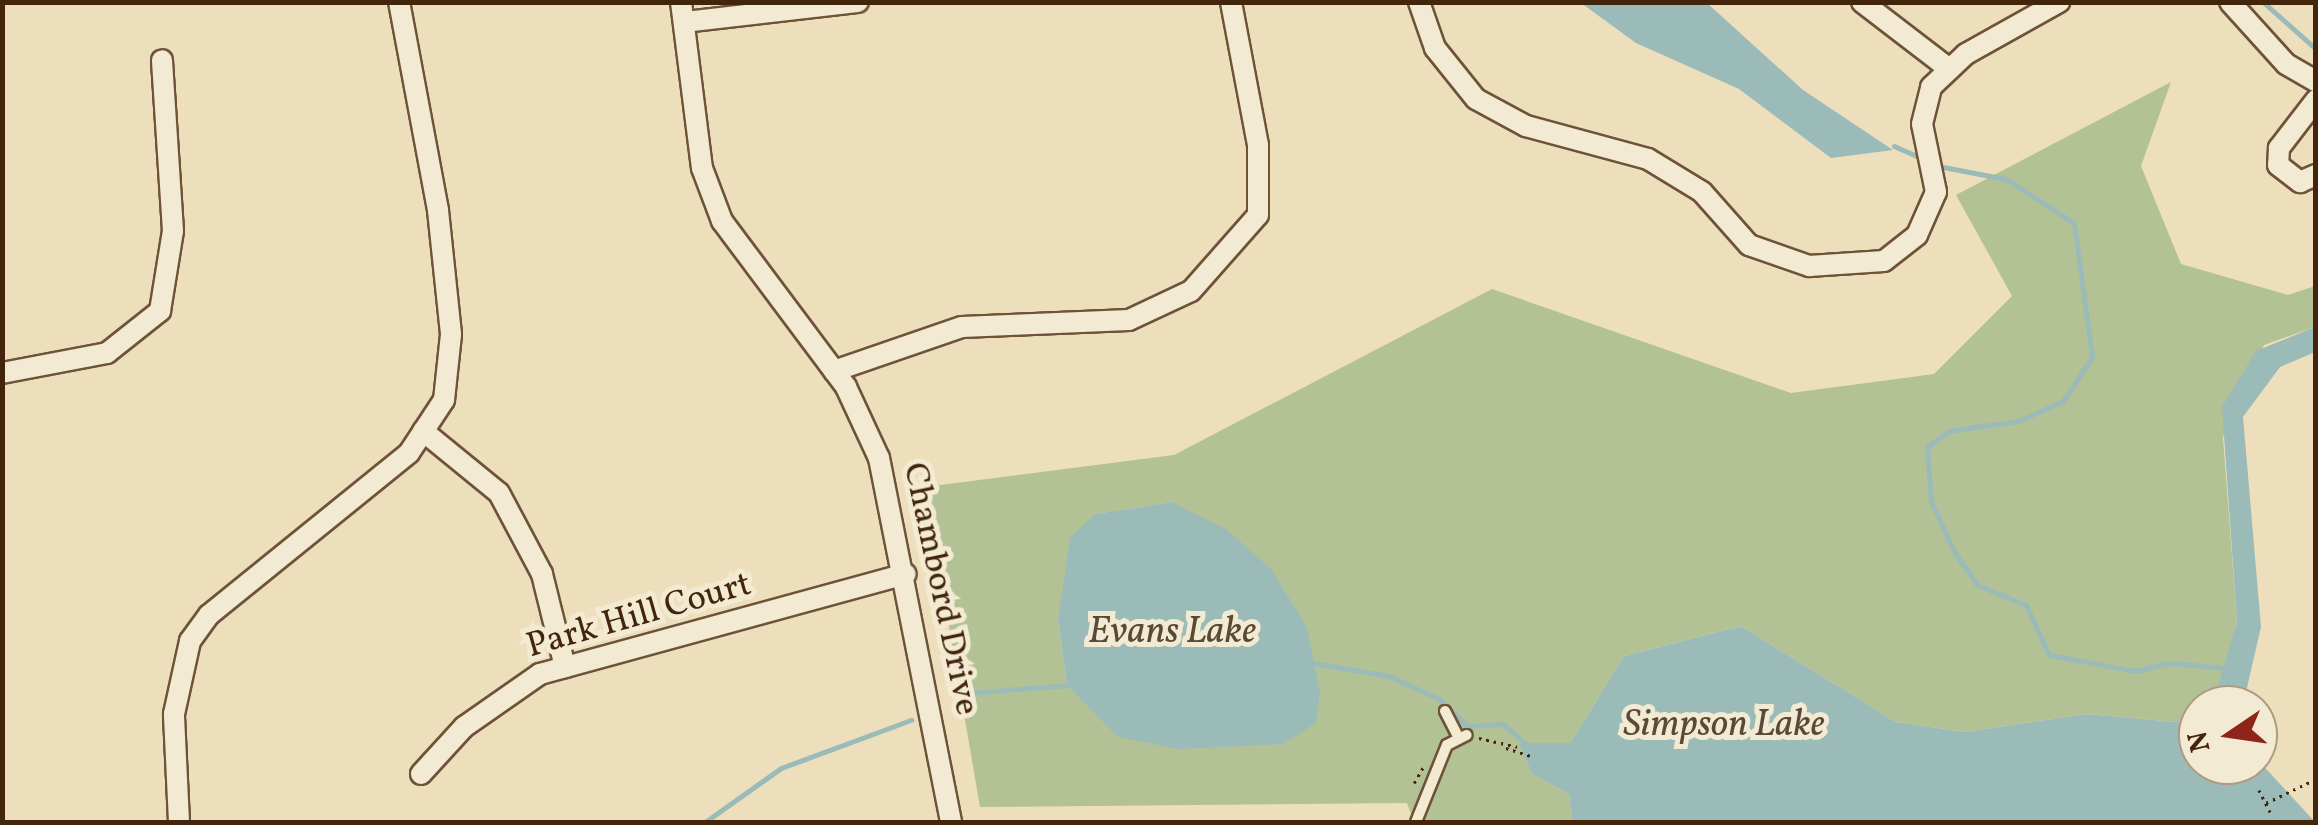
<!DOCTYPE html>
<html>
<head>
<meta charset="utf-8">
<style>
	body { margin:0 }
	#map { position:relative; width:2318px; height:825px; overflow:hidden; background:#eddebc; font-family:Vollkorn,serif }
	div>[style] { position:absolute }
	.green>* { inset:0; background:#b3c295 }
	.water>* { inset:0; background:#9bbbb9 }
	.stream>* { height:5px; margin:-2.5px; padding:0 2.5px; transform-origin:2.5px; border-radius:2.5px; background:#9bbbb9 }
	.path>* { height:2.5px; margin-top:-1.25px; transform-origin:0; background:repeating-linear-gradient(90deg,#43250c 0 2.5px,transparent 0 7.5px) }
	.roads { filter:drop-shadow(2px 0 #6e5338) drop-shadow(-2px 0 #6e5338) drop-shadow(0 2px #6e5338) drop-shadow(0 -2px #6e5338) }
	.lane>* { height:10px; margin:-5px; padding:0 5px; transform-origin:5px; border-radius:5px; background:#f3ead3 }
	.street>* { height:20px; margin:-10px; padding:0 10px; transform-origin:10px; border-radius:10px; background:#f3ead3 }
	span { translate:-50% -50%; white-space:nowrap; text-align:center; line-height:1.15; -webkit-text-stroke:10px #f3ead3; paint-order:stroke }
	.street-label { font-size:35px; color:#43250c }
	.water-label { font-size:38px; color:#594a37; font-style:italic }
	.frame { position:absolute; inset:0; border:5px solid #43250c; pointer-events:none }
	.north { position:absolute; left:2178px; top:685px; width:100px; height:100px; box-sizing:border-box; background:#f3ead3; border:2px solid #ad9b83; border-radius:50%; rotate:257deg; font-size:28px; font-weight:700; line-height:40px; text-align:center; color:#43250c }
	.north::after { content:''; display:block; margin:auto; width:35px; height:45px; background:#8f2418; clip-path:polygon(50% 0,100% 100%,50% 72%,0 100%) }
</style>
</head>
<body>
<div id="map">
	<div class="green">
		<div style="clip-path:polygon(evenodd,2171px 82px,2141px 166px,2181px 264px,2288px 295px,2315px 286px,2315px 327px,2264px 345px,2223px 437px,2237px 622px,2222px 683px,2212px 705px,2198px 705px,2198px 724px,2087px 714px,1965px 732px,1896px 722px,1741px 626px,1624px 656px,1570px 743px,1520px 743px,1532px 774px,1569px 794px,1572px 822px,1414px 822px,1407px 803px,980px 807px,925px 487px,1174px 455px,1492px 289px,1791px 393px,1934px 374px,2012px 296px,1956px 195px,2171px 82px,1172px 502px,1067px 685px,1058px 620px,1095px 514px,1172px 502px)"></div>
	</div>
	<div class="water">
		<div style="clip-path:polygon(1581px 3px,1707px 3px,1803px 90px,1893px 150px,1831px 158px,1739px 89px,1636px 43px)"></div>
		<div style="clip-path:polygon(2315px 327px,2315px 352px,2280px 367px,2243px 417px,2261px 627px,2243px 705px,2212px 705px,2237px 622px,2222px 407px,2256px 351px)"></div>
		<div style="clip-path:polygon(1171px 502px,1226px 529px,1271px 569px,1307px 627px,1320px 692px,1316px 723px,1283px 744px,1179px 749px,1118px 737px,1067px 685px,1058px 620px,1070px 538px,1095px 514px)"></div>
		<div style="clip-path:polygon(1741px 626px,1896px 722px,1965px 732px,2087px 714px,2198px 724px,2198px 765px,2258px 760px,2315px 822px,1572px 822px,1569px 794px,1532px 774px,1519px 743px,1570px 743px,1624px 656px)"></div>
	</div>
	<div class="stream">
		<div style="left:2263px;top:2px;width:71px;rotate:41.6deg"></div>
		<div style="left:1894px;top:146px;width:32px;rotate:24deg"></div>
		<div style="left:1938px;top:166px;width:69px;rotate:10.8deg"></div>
		<div style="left:2006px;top:179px;width:81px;rotate:32.9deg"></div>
		<div style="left:2074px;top:223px;width:135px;rotate:82.3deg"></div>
		<div style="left:2092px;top:357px;width:53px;rotate:123.4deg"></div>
		<div style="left:2063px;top:401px;width:49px;rotate:156deg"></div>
		<div style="left:2018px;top:421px;width:70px;rotate:171.8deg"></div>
		<div style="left:1949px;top:431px;width:27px;rotate:144deg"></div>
		<div style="left:1927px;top:447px;width:55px;rotate:85.8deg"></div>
		<div style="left:1931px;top:502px;width:56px;rotate:64.8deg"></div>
		<div style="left:1955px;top:553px;width:39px;rotate:55deg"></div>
		<div style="left:1977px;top:585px;width:53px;rotate:22.2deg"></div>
		<div style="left:2026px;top:605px;width:55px;rotate:65.3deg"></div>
		<div style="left:2049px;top:655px;width:88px;rotate:10.4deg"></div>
		<div style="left:2136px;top:671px;width:34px;rotate:-14deg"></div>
		<div style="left:2169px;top:663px;width:57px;rotate:5deg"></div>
		<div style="left:1308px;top:662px;width:82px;rotate:9.8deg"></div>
		<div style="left:1389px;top:676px;width:55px;rotate:24.7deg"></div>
		<div style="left:1439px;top:699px;width:39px;rotate:44deg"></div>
		<div style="left:1467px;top:726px;width:36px;rotate:-3deg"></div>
		<div style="left:1503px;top:724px;width:35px;rotate:41deg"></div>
		<div style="left:953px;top:694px;width:117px;rotate:-4.4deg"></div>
		<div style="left:705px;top:822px;width:93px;rotate:-35.4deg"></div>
		<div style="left:781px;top:768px;width:139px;rotate:-20.3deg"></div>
	</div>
	<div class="path">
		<div style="left:1479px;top:738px;width:39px;rotate:13deg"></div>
		<div style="left:1506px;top:748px;width:26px;rotate:18deg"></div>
		<div style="left:1414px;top:783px;width:20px;rotate:-60deg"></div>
		<div style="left:2259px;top:790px;width:30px;rotate:63deg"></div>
		<div style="left:2266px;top:803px;width:55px;rotate:-25.6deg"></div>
	</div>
	<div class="roads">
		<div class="lane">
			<div style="left:1445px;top:711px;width:25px;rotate:63deg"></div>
			<div style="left:1416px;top:822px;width:83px;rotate:-68.1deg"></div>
			<div style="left:1447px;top:745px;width:22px;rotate:-27deg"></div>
		</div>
		<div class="street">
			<div style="left:681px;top:2px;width:167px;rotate:82.8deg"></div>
			<div style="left:702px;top:168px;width:57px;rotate:69.3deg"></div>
			<div style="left:722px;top:221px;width:207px;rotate:53.2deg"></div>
			<div style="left:846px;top:387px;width:78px;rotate:65.1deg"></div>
			<div style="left:879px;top:458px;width:371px;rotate:78.8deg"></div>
			<div style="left:1419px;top:2px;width:49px;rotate:70.8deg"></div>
			<div style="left:1435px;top:48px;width:65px;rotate:51.2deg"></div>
			<div style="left:1476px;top:99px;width:57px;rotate:28.4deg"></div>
			<div style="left:1526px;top:126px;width:126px;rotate:15.1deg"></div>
			<div style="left:1648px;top:159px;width:63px;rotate:31.4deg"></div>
			<div style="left:1702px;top:192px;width:71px;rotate:48.4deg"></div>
			<div style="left:1749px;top:245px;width:64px;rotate:19.3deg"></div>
			<div style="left:1809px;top:266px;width:75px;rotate:-3.8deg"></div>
			<div style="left:1884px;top:261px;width:42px;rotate:-38.2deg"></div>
			<div style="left:1917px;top:235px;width:47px;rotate:-66.2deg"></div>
			<div style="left:1936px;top:192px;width:69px;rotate:-101.6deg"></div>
			<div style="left:1922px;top:124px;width:38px;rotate:-76deg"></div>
			<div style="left:1931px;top:87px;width:48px;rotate:-43.3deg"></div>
			<div style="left:1966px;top:54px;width:107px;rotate:-29.2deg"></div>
			<div style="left:1862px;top:2px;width:108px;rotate:37.5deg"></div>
			<div style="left:2230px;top:2px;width:84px;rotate:47.9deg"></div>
			<div style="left:2286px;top:64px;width:34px;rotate:30deg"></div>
			<div style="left:685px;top:22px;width:174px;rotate:-6.6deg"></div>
			<div style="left:2316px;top:100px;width:61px;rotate:127.6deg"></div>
			<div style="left:2279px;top:148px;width:17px;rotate:93deg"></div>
			<div style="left:2278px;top:165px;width:28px;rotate:38deg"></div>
			<div style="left:2300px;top:182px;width:17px;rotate:-24deg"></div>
			<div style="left:834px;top:371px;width:135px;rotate:-19deg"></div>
			<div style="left:962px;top:327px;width:167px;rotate:-2.4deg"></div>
			<div style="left:1129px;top:320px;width:68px;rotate:-25.1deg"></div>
			<div style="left:1191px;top:291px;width:101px;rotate:-48.6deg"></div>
			<div style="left:1258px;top:215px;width:70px;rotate:-90deg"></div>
			<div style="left:1258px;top:145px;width:146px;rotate:-100.7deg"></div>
			<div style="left:2px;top:373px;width:107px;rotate:-10.8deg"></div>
			<div style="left:107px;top:353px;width:68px;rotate:-38.4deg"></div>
			<div style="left:160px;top:311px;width:81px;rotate:-80.8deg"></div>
			<div style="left:173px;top:231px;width:171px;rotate:-93.7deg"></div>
			<div style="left:423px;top:431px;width:98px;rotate:39.2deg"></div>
			<div style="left:499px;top:493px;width:92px;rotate:62deg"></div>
			<div style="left:542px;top:574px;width:96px;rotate:76.1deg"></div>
			<div style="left:421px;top:774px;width:64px;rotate:-47.5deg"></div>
			<div style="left:464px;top:727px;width:93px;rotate:-34.9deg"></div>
			<div style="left:540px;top:674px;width:379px;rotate:-15.3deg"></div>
			<div style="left:179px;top:822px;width:108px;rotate:-92.7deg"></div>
			<div style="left:174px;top:714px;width:75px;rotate:-77.6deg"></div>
			<div style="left:190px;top:641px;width:32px;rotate:-54deg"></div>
			<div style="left:209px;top:615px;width:257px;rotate:-39deg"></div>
			<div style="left:409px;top:453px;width:64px;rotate:-56.6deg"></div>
			<div style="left:444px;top:400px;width:66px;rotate:-83.9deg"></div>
			<div style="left:451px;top:334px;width:125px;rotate:-96deg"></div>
			<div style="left:438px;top:210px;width:212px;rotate:-100.6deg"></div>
		</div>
	</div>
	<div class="street-label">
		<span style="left:940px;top:589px;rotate:78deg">Chambord Drive</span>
		<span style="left:639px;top:616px;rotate:-16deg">Park Hill Court</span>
	</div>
	<div class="water-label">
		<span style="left:1172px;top:633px">Evans Lake</span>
		<span style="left:1724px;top:726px">Simpson Lake</span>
	</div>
	<div class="frame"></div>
	<div class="north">N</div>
</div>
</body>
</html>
